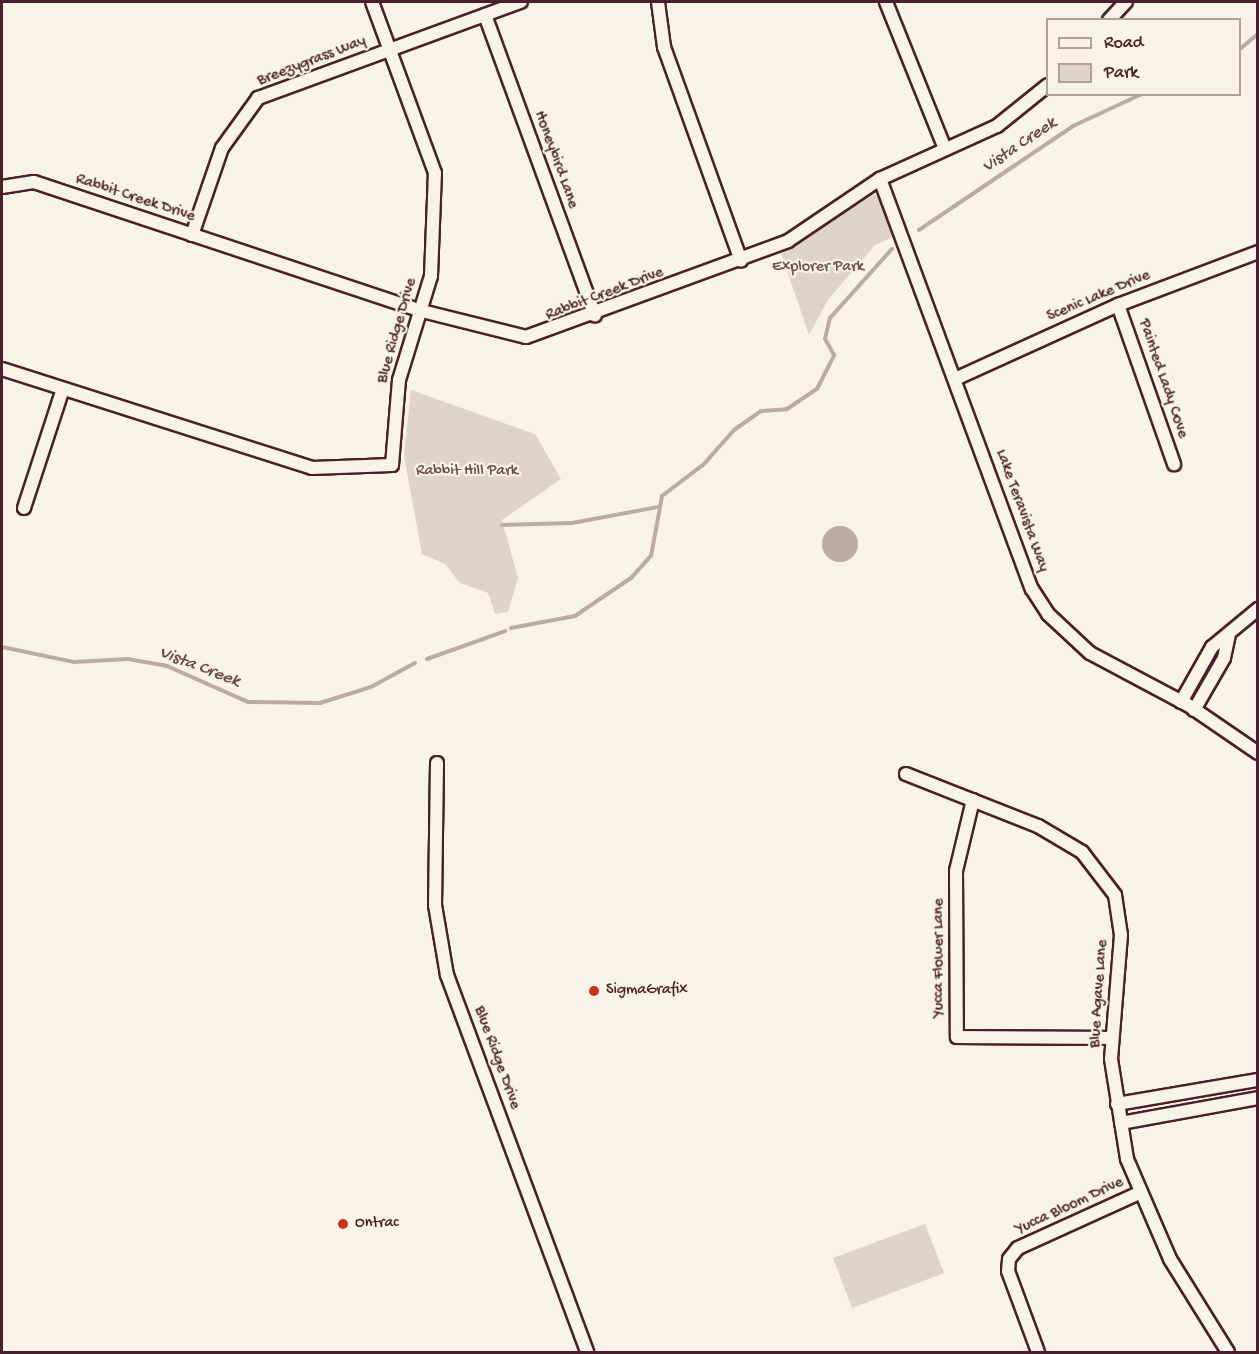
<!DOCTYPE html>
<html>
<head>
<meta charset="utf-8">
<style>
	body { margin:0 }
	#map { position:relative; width:1259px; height:1354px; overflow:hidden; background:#f7f3e8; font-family:"Gochi Hand",sans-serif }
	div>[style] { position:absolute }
	.green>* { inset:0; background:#ded4cc }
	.water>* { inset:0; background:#bcaaa7 }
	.round { border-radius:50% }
	.stream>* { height:4px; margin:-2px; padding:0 2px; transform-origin:2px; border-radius:2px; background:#bcaaa7 }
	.roads { filter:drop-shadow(2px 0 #4a1f2b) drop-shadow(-2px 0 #4a1f2b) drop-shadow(0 2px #4a1f2b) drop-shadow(0 -2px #4a1f2b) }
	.minor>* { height:12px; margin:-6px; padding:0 6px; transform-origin:6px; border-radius:6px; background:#f7f3e8 }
	.dots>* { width:16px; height:16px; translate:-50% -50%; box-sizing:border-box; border:3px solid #f7f3e8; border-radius:50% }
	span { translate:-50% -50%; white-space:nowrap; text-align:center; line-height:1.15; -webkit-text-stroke:4.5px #f7f3e8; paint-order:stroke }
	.street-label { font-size:16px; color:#4a1f2b }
	.park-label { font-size:16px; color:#6f4c53 }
	.poi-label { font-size:16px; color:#4a1f2b }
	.left { translate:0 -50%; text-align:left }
	.water-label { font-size:18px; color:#6c4950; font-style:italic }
	.frame { position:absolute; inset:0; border:3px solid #4a1f2b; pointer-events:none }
	.legend { position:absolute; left:1046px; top:18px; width:195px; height:78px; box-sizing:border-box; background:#f7f3e8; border:2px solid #b29e9c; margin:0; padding:8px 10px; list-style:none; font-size:18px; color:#4a1f2b }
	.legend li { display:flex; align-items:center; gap:12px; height:30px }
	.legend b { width:30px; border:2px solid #b29e9c }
</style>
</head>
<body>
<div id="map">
	<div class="green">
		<div style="clip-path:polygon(875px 194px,883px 201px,895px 236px,875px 245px,828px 300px,809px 335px,781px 253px)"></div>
		<div style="clip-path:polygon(411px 390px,535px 434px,561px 479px,502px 520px,518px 578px,508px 612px,495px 614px,488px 593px,460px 583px,445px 564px,422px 554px,404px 456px)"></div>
		<div style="clip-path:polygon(925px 1224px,944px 1273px,852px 1308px,833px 1258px)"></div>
	</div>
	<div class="water">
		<div class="round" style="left:822px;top:526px;width:36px;height:36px"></div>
	</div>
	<div class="stream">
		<div style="left:1240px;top:49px;width:23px;rotate:-40deg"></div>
		<div style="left:919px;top:230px;width:186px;rotate:-34deg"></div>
		<div style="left:1073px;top:126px;width:76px;rotate:-24.9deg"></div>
		<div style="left:502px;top:525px;width:70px;rotate:-1.6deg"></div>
		<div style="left:572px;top:523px;width:87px;rotate:-10.5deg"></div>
		<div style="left:511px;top:628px;width:65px;rotate:-10.6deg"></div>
		<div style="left:575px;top:616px;width:68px;rotate:-34.2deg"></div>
		<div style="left:631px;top:578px;width:30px;rotate:-48deg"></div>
		<div style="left:651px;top:556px;width:61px;rotate:-79.6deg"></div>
		<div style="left:662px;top:496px;width:53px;rotate:-37.3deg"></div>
		<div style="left:704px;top:464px;width:45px;rotate:-48.6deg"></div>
		<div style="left:734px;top:430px;width:33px;rotate:-35deg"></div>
		<div style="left:761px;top:411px;width:26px;rotate:-4deg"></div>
		<div style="left:787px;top:409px;width:36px;rotate:-34deg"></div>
		<div style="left:817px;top:389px;width:38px;rotate:-63deg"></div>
		<div style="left:834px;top:355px;width:18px;rotate:-119deg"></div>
		<div style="left:825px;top:339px;width:22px;rotate:-77deg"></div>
		<div style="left:830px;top:318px;width:93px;rotate:-48.1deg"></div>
		<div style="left:2px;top:647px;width:74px;rotate:11.8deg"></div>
		<div style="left:74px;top:662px;width:54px;rotate:-3.2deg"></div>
		<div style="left:128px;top:659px;width:40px;rotate:10deg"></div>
		<div style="left:167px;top:666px;width:89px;rotate:24deg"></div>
		<div style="left:248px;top:702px;width:72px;rotate:0.8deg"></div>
		<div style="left:320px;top:703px;width:53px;rotate:-17.4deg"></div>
		<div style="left:371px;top:687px;width:50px;rotate:-28.6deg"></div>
		<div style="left:427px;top:659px;width:83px;rotate:-19.7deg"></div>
	</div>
	<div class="roads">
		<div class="minor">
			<div style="left:658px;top:2px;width:45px;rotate:82.4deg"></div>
			<div style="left:664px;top:47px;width:227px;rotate:70.2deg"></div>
			<div style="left:886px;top:2px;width:158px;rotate:68.1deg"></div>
			<div style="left:485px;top:15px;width:320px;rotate:69.9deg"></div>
			<div style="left:1109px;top:20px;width:25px;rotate:-47deg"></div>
			<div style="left:880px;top:179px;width:437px;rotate:69.7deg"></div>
			<div style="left:1032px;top:589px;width:30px;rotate:57deg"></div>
			<div style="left:1048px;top:614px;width:57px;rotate:42.9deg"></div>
			<div style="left:1090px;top:653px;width:111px;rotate:28deg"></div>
			<div style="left:1188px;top:705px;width:85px;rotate:34.4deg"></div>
			<div style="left:2px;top:187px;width:32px;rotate:-9deg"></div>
			<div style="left:34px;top:182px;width:409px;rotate:18.4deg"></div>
			<div style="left:422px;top:311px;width:107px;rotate:14deg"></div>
			<div style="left:526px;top:337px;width:279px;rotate:-20.1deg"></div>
			<div style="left:788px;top:241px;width:111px;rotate:-34deg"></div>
			<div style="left:880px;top:179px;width:128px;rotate:-24.4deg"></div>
			<div style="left:997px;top:126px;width:65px;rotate:-38.8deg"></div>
			<div style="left:192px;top:235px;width:92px;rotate:-71deg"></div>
			<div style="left:222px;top:148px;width:62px;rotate:-54.2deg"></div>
			<div style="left:258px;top:98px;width:280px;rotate:-20.1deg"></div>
			<div style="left:1118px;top:305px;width:169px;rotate:70.6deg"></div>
			<div style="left:2px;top:369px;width:325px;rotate:17.7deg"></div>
			<div style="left:312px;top:468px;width:80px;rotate:-2.1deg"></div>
			<div style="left:392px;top:465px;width:85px;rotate:-85.3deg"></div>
			<div style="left:399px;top:380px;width:109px;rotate:-72.9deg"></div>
			<div style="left:431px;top:276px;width:103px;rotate:-87.8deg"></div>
			<div style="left:435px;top:173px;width:182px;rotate:-110.2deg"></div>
			<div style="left:955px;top:379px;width:179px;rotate:-24.4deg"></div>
			<div style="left:1118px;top:305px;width:150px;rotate:-20.7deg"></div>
			<div style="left:24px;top:508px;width:125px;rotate:-71.9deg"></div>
			<div style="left:1181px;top:702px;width:63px;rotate:-60.6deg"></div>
			<div style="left:1212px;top:647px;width:60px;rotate:-39.6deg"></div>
			<div style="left:1194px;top:710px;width:60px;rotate:-60deg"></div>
			<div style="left:1224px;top:658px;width:24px;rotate:-78deg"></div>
			<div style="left:437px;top:763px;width:142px;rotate:90.8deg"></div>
			<div style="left:435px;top:905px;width:71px;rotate:80.3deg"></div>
			<div style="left:447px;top:975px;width:402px;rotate:69.6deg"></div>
			<div style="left:906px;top:774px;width:142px;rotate:21.5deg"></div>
			<div style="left:1038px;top:826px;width:51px;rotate:30.6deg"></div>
			<div style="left:1082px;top:852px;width:54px;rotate:52.5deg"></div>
			<div style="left:1115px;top:895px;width:40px;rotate:81.5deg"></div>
			<div style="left:1121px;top:935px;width:124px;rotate:94.6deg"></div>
			<div style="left:1111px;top:1059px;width:101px;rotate:80.9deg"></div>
			<div style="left:1127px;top:1159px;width:109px;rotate:66.7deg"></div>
			<div style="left:1170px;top:1259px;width:110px;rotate:58.1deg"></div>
			<div style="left:973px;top:800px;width:73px;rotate:103.5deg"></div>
			<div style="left:956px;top:871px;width:166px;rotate:89.7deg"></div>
			<div style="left:957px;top:1037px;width:154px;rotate:0.4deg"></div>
			<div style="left:1117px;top:1104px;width:143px;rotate:-9.7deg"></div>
			<div style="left:1121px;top:1123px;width:139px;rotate:-10.3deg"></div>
			<div style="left:1038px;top:1352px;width:86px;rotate:-110.3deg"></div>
			<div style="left:1008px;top:1271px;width:12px;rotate:-85deg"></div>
			<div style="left:1009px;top:1259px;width:14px;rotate:-51deg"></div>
			<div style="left:1018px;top:1248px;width:133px;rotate:-24.4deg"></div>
		</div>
	</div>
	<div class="dots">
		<div style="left:594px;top:991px;background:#c8321e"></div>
		<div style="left:343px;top:1224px;background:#c8321e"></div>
	</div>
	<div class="street-label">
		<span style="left:312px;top:62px;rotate:-21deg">Breezygrass Way</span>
		<span style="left:555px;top:160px;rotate:70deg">Honeybird Lane</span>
		<span style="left:135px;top:199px;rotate:18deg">Rabbit Creek Drive</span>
		<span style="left:605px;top:295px;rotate:-21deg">Rabbit Creek Drive</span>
		<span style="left:1099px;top:297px;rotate:-23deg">Scenic Lake Drive</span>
		<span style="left:398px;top:331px;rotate:-74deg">Blue Ridge Drive</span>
		<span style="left:1162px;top:379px;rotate:71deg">Painted Lady Cove</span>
		<span style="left:1021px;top:511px;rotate:70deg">Lake Teravista Way</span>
		<span style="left:940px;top:958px;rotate:-90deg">Yucca Flower Lane</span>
		<span style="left:1100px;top:994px;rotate:-86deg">Blue Agave Lane</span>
		<span style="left:496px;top:1058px;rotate:70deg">Blue Ridge Drive</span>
		<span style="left:1070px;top:1207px;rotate:-25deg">Yucca Bloom Drive</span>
	</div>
	<div class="park-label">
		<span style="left:818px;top:268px">Explorer Park</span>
		<span style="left:467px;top:472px">Rabbit Hill Park</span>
	</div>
	<div class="poi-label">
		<span class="left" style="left:606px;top:991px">SigmaGrafix</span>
		<span class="left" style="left:355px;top:1224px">Ontrac</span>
	</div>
	<div class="water-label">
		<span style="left:1020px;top:146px;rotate:-34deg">Vista Creek</span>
		<span style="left:199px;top:668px;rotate:21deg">Vista Creek</span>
	</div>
	<div class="frame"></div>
	<ul class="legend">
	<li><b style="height:8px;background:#f7f3e8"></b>Road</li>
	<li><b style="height:16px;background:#ded4cc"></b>Park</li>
	</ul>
</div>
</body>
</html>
